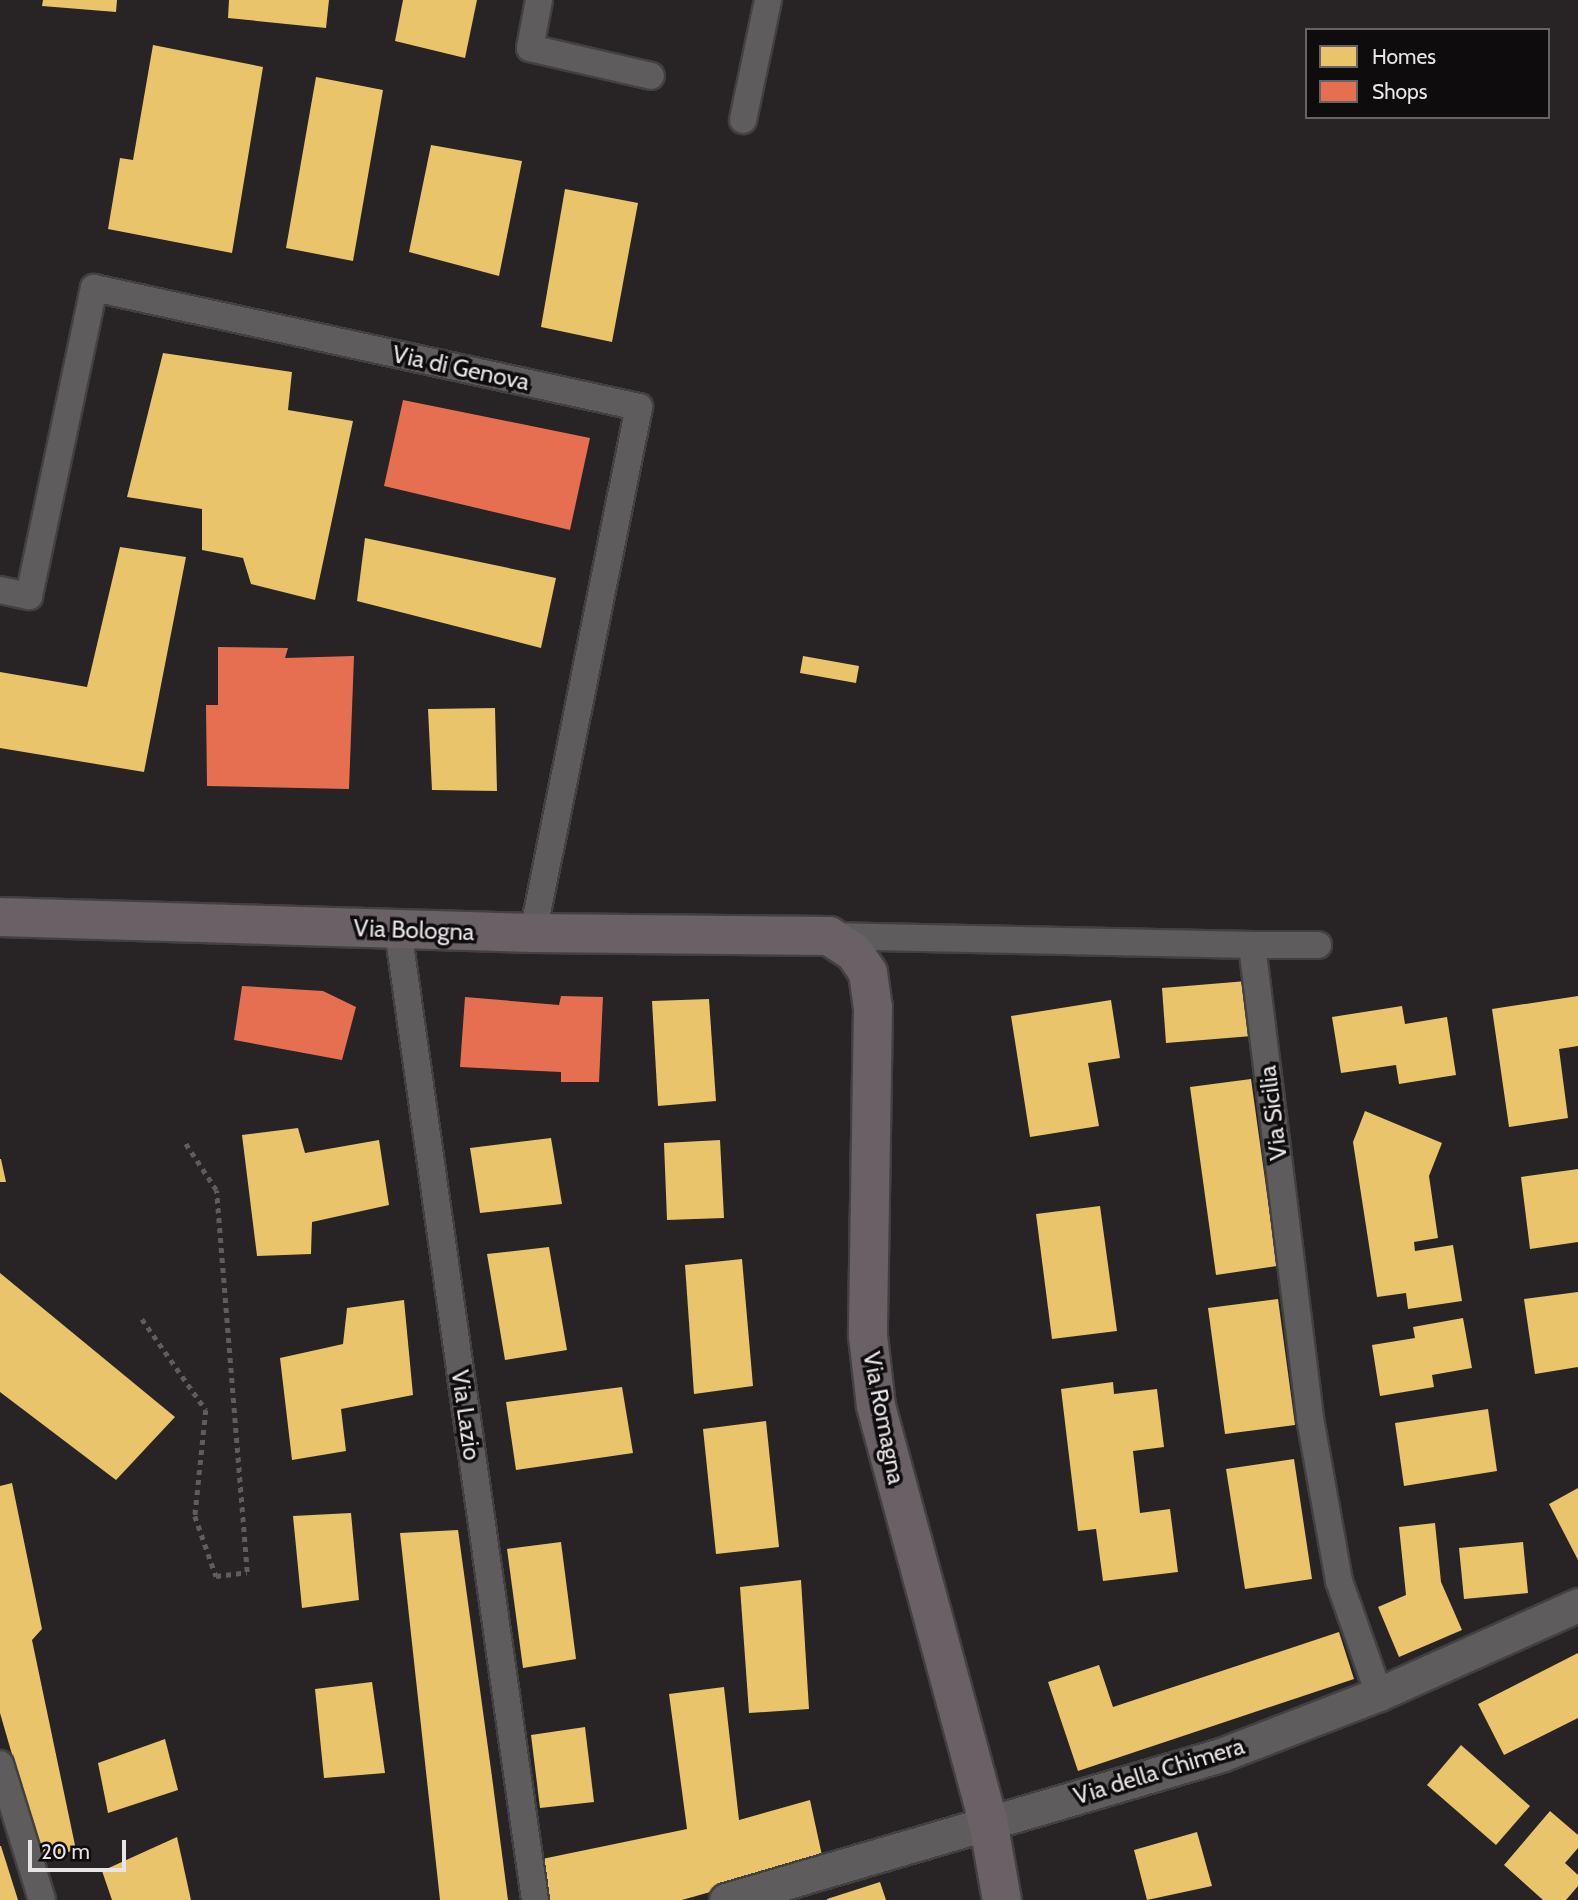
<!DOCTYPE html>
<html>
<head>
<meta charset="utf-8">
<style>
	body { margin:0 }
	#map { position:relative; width:1578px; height:1900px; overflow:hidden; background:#282325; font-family:Cabin,sans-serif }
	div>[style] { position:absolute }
	.homes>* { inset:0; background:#e9c46a }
	.shops>* { inset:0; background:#e76f51 }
	.path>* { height:4.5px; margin-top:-2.25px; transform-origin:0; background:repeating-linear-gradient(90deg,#5e5c5d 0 5px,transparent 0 10px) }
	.roads { filter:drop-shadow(2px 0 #434041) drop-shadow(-2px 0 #434041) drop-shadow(0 2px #434041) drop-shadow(0 -2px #434041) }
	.minor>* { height:26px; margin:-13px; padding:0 13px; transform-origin:13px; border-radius:13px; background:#5f5c5e }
	.tertiary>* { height:33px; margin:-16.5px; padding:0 16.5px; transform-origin:16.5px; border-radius:16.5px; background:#5f5c5e }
	.secondary>* { height:38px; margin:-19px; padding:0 19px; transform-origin:19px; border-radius:19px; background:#696165 }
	span { translate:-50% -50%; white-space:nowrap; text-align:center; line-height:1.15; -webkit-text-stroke:7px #0f0c0e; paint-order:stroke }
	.street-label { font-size:24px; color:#e9e4e7 }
	.legend { position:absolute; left:1305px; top:28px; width:245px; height:91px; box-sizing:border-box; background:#0f0c0e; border:2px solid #666265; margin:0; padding:9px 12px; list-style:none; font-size:21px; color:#e9e4e7 }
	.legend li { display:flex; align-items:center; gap:14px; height:35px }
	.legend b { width:35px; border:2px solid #666265 }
	.scale { position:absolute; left:28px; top:1840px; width:98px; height:32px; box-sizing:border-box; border:4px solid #e9e4e7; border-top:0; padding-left:9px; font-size:21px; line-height:24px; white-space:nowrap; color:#e9e4e7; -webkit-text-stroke:5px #0f0c0e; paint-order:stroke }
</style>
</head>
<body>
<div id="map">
	<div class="homes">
		<div style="clip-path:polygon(43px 0,117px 0,116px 12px,42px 6px)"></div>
		<div style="clip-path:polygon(229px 0,329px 0,326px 28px,228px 18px)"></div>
		<div style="clip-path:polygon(403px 0,477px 0,465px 58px,395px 41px)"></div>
		<div style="clip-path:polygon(153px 45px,263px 67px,232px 253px,108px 229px,120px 158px,133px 160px)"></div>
		<div style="clip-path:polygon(316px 77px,383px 90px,353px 261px,286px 248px)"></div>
		<div style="clip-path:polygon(431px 145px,522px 161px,499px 276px,409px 252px)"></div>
		<div style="clip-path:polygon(565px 189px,638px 203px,612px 342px,541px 327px)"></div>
		<div style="clip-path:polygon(163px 353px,292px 372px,288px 410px,353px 421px,315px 600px,251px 584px,243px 558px,202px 550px,202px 509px,127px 497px)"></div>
		<div style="clip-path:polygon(365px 538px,556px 578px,541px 648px,357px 601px)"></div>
		<div style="clip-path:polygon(120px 547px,186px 557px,144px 772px,0 748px,0 672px,87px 687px)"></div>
		<div style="clip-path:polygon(803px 656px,859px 666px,856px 683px,800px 673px)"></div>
		<div style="clip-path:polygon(495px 708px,497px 791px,432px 790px,428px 709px)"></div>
		<div style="clip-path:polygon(1247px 981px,1252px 1036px,1166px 1043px,1162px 988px)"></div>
		<div style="clip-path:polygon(1578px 996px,1578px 1046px,1559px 1049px,1568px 1118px,1509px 1127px,1492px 1009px)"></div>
		<div style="clip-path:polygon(709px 999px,716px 1101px,658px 1106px,652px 1001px)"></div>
		<div style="clip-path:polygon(1111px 1000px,1120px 1058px,1088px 1063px,1099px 1126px,1030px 1137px,1011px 1016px)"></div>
		<div style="clip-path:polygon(1402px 1006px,1405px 1024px,1447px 1017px,1456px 1075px,1399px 1084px,1396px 1065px,1341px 1073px,1332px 1017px)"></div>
		<div style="clip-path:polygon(1251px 1079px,1277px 1266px,1216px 1275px,1190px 1087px)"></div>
		<div style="clip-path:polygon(1365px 1111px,1442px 1143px,1429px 1176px,1438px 1238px,1414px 1242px,1415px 1251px,1453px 1245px,1462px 1301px,1408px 1309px,1406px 1293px,1377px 1297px,1353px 1142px)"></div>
		<div style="clip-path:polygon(298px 1128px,305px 1153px,379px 1140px,389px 1205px,312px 1222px,311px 1254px,257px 1256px,242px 1135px)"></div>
		<div style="clip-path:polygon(551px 1138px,562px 1204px,480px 1213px,470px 1148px)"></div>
		<div style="clip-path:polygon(720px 1140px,724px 1218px,667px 1220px,664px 1143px)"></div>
		<div style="clip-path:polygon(0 1159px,1px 1159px,6px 1182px,0 1182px)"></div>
		<div style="clip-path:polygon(1578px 1169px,1578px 1242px,1530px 1249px,1521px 1177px)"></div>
		<div style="clip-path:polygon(1100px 1206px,1117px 1331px,1052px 1339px,1036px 1214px)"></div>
		<div style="clip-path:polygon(549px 1247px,567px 1350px,505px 1360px,487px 1254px)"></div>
		<div style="clip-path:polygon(742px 1259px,753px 1386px,694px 1394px,685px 1265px)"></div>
		<div style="clip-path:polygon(0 1273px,175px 1417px,116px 1480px,0 1392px)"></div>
		<div style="clip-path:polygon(1578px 1292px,1578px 1367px,1535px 1374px,1524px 1299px)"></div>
		<div style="clip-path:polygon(1278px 1299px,1295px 1425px,1225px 1434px,1208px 1308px)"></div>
		<div style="clip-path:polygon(404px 1300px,413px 1395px,341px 1409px,346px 1451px,292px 1460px,280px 1358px,343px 1344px,347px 1308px)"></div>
		<div style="clip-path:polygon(1463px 1318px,1472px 1368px,1432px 1375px,1434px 1387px,1380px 1396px,1372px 1345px,1415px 1338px,1413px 1327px)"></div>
		<div style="clip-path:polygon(1113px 1382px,1114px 1394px,1157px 1389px,1164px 1447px,1133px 1451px,1140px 1513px,1170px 1509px,1178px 1572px,1103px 1581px,1096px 1529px,1078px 1531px,1061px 1389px)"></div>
		<div style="clip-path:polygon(622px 1387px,633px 1453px,516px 1470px,506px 1402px)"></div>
		<div style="clip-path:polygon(1488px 1409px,1497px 1471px,1404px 1486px,1395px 1423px)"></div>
		<div style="clip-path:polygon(766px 1421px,779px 1547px,716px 1554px,703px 1429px)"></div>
		<div style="clip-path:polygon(1294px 1459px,1312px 1579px,1245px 1589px,1226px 1469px)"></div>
		<div style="clip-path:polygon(12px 1483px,42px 1629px,32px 1640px,76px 1850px,42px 1858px,0 1713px,0 1486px)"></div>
		<div style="clip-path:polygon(1578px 1488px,1578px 1560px,1549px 1504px)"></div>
		<div style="clip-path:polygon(351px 1513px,359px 1600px,302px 1608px,293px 1516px)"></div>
		<div style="clip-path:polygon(1435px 1523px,1441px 1582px,1462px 1630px,1399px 1657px,1378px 1607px,1406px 1595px,1399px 1527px)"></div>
		<div style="clip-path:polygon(458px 1530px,492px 1777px,508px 1900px,440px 1900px,400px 1533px)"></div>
		<div style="clip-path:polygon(561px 1542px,576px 1659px,523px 1668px,507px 1549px)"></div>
		<div style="clip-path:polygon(1523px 1542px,1528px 1593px,1464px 1599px,1459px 1548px)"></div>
		<div style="clip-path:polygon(801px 1580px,809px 1709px,749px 1713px,740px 1587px)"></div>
		<div style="clip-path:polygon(1339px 1632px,1354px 1679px,1078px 1771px,1048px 1682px,1099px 1665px,1113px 1707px)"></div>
		<div style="clip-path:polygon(1578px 1653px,1578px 1718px,1504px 1755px,1478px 1704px)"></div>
		<div style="clip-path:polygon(372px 1682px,385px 1773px,324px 1778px,315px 1689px)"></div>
		<div style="clip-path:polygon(724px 1687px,739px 1820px,810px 1800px,823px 1860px,682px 1900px,547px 1900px,542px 1859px,687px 1829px,669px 1694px)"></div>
		<div style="clip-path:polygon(585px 1727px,594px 1802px,540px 1808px,531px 1735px)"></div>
		<div style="clip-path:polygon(165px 1739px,178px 1790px,108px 1813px,98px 1763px)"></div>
		<div style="clip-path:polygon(1461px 1745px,1530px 1806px,1496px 1845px,1427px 1785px)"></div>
		<div style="clip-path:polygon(1550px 1811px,1578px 1835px,1578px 1848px,1565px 1863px,1578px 1875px,1578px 1886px,1566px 1900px,1543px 1900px,1504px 1865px)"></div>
		<div style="clip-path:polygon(1197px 1832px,1212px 1886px,1147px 1900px,1134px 1850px)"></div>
		<div style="clip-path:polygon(177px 1837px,191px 1900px,112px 1900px,102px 1871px)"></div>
		<div style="clip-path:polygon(0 1846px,1px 1846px,18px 1900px,0 1900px)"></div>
		<div style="clip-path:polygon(880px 1882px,886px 1900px,827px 1900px,827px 1899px)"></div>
	</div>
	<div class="shops">
		<div style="clip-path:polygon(403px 400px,590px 438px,570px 530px,384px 486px)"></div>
		<div style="clip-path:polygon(218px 647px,288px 648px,285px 658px,354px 656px,349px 789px,207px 786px,206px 705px,218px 705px)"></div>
		<div style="clip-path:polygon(242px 986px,323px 991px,356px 1007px,342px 1060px,234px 1040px)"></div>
		<div style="clip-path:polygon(561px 996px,603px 997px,599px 1082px,561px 1082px,561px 1072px,460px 1067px,465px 997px,559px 1005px)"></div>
	</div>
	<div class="path">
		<div style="left:142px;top:1319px;width:111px;rotate:54.9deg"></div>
		<div style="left:206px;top:1410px;width:107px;rotate:95.9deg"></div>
		<div style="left:195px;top:1516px;width:64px;rotate:70.7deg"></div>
		<div style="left:216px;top:1576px;width:31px;rotate:-7deg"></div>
		<div style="left:247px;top:1572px;width:383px;rotate:-94.6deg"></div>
		<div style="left:216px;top:1190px;width:56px;rotate:-123.4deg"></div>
	</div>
	<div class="roads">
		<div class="minor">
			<div style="left:539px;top:0;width:49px;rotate:100.6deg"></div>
			<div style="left:530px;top:48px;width:124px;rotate:13deg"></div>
			<div style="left:743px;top:120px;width:123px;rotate:-78.2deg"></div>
			<div style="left:0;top:590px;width:30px;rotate:12deg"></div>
			<div style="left:29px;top:596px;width:315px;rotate:-78.1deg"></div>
			<div style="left:94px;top:288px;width:558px;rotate:12.32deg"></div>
			<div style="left:639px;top:407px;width:537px;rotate:101.39deg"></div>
			<div style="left:398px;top:930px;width:980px;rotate:81.96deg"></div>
			<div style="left:829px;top:936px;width:423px;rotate:1.2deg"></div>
			<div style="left:1252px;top:945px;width:477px;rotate:83deg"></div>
			<div style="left:1310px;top:1418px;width:166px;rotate:79.9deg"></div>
			<div style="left:1339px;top:1581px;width:120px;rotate:70.5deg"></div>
			<div style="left:1252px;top:945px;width:66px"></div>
			<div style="left:0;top:1764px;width:142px;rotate:72.8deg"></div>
		</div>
		<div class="tertiary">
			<div style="left:726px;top:1900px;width:516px;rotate:-16.33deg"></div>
			<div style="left:1221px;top:1755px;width:169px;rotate:-21.1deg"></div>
			<div style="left:1379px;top:1694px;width:218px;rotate:-24.1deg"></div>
		</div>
		<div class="secondary">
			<div style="left:0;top:917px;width:533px;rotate:1.72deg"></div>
			<div style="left:533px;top:933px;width:296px;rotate:0.6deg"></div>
			<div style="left:829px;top:936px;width:30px;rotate:33deg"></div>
			<div style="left:854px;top:952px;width:25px;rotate:56deg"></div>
			<div style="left:868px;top:973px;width:34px;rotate:82deg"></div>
			<div style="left:873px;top:1007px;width:329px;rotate:90.9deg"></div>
			<div style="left:868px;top:1336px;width:70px;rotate:83.5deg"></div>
			<div style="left:876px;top:1406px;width:430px;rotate:74.9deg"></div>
			<div style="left:988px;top:1821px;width:80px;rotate:80deg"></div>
		</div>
	</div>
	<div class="street-label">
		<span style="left:461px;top:368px;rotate:12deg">Via di Genova</span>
		<span style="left:414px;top:930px;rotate:2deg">Via Bologna</span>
		<span style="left:1273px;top:1113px;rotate:-97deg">Via Sicilia</span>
		<span style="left:466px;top:1415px;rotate:82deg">Via Lazio</span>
		<span style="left:884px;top:1418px;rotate:79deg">Via Romagna</span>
		<span style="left:1159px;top:1771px;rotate:-17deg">Via della Chimera</span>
	</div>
	<ul class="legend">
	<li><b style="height:19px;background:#e9c46a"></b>Homes</li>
	<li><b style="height:19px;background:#e76f51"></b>Shops</li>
	</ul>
	<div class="scale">20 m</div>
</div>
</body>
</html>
